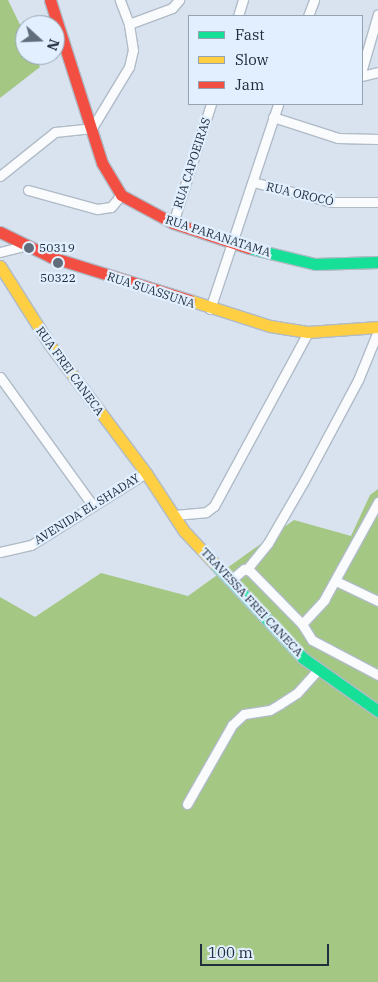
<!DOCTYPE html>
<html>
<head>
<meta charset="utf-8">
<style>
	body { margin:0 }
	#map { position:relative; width:378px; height:982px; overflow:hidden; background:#d8e3ef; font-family:"IBM Plex Serif",serif }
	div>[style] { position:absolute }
	.forest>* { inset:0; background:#a4c783 }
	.roads { filter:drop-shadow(1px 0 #b0bbc7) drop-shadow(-1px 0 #b0bbc7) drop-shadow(0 1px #b0bbc7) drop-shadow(0 -1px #b0bbc7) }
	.street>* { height:9px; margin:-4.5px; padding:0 4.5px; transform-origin:4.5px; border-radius:4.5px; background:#f9fbfd }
	.fast>* { height:11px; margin:-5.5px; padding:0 5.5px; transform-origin:5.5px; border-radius:5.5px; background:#16e098 }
	.slow>* { height:11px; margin:-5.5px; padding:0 5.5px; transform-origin:5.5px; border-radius:5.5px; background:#ffcf43 }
	.jam>* { height:11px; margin:-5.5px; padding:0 5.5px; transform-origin:5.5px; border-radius:5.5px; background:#f24e42 }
	.dots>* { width:14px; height:14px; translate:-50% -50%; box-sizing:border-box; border:2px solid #e1effe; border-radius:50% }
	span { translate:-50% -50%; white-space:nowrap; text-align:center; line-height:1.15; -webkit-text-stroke:4.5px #e1effe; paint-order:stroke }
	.street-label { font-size:12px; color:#212e3d }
	.poi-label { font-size:12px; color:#212e3d }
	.left { translate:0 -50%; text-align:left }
	.legend { position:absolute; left:188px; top:15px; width:175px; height:90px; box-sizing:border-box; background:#e1effe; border:1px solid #94a2b1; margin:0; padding:6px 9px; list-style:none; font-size:15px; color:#212e3d }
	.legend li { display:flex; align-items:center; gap:10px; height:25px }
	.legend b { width:25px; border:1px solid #94a2b1 }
	.north { position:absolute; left:15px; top:15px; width:50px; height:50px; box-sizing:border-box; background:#e1effe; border:1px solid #94a2b1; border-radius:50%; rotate:110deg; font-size:14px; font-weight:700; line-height:20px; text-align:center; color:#212e3d }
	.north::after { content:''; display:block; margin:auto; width:18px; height:22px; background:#616d7b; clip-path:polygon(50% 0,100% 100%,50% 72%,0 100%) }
	.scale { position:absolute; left:200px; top:944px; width:129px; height:22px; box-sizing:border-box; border:2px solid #212e3d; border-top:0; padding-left:6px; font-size:15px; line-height:18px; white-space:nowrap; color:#212e3d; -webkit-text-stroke:4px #e1effe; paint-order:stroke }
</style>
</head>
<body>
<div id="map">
	<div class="forest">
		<div style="clip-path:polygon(0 0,8px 0,25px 35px,25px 55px,34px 55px,40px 67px,0 98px)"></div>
		<div style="clip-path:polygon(378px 489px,378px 982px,0 982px,0 597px,35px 617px,101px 573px,188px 596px,294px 520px,351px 536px,370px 495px)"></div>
	</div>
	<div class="roads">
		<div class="street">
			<div style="left:238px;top:16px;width:17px;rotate:-73deg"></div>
			<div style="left:308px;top:16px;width:17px;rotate:-69deg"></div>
			<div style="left:129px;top:24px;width:46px;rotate:-20.4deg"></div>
			<div style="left:172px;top:8px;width:11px;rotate:-49deg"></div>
			<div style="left:362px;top:69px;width:57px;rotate:-73.8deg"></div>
			<div style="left:362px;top:76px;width:16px;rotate:-14deg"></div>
			<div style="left:273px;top:117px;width:68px;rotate:17.9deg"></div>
			<div style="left:338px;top:138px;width:40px;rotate:1.4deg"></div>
			<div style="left:0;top:176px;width:70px;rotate:-38.7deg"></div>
			<div style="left:55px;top:132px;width:37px;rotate:-6deg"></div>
			<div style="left:92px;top:128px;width:71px;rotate:-58.8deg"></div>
			<div style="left:129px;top:67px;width:17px;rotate:-77deg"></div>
			<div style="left:133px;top:50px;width:26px;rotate:-99deg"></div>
			<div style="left:129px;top:24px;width:26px;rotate:-111deg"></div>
			<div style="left:253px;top:182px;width:81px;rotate:14.2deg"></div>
			<div style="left:332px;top:202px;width:46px"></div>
			<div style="left:28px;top:190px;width:72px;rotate:15.4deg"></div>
			<div style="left:97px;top:209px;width:14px;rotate:-8deg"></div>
			<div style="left:111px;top:207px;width:16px;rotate:-50deg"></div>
			<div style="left:173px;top:223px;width:125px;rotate:-72.3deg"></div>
			<div style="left:0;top:252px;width:25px;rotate:-14deg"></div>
			<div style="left:210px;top:309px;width:216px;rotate:-71.6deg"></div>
			<div style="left:0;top:377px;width:159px;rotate:54.2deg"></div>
			<div style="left:174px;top:515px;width:32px;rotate:-5deg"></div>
			<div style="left:206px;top:512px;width:10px;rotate:-37deg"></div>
			<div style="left:214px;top:506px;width:198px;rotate:-61.6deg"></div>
			<div style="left:0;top:552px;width:32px;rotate:-13deg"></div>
			<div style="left:31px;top:545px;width:136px;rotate:-32.1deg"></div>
			<div style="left:247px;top:569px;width:33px;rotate:-51deg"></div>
			<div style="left:268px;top:543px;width:72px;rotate:-59.9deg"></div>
			<div style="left:304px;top:481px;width:115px;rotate:-61.9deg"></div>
			<div style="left:358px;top:380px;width:53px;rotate:-67.8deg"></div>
			<div style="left:232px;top:579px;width:16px;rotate:-40deg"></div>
			<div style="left:244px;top:569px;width:6px;rotate:18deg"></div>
			<div style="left:250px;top:571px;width:74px;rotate:45.5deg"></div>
			<div style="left:302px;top:624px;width:19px;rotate:58deg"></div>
			<div style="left:312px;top:640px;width:75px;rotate:27.9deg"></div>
			<div style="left:336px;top:581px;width:47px;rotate:25.5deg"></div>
			<div style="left:302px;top:624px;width:33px;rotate:-47deg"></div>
			<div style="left:324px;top:600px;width:112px;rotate:-61.1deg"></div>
			<div style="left:187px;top:804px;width:91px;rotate:-60.3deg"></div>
			<div style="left:232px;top:725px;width:16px;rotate:-43deg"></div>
			<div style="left:244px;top:714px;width:26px;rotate:-9deg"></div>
			<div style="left:270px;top:710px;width:12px;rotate:-31deg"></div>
			<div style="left:280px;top:704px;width:20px;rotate:-33deg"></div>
			<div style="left:297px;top:693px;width:31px;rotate:-48deg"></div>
		</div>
		<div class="fast">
			<div style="left:249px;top:248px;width:68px;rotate:13.6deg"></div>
			<div style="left:315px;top:264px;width:63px;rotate:-1.8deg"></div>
			<div style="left:215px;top:564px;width:129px;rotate:46.9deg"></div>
			<div style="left:303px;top:658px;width:92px;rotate:35.2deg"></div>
		</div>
		<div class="slow">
			<div style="left:0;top:266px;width:93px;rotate:57.7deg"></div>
			<div style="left:50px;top:345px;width:160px;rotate:53.1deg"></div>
			<div style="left:146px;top:473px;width:69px;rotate:56.8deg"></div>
			<div style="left:184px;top:531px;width:45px;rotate:46.8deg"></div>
			<div style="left:189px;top:300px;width:85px;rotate:17.8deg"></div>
			<div style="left:270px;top:326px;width:38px;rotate:9deg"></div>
			<div style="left:308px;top:332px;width:70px;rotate:-4.1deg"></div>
		</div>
		<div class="jam">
			<div style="left:50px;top:0;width:171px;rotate:72.3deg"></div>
			<div style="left:102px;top:163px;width:37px;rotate:59deg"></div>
			<div style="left:121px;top:195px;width:59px;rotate:28.3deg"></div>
			<div style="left:173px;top:223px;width:80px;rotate:18.2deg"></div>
			<div style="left:0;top:232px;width:57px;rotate:26.1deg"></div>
			<div style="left:51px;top:257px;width:145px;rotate:17.3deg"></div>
		</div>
	</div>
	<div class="dots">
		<div style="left:29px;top:248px;background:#616d7b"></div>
		<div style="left:58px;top:263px;background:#616d7b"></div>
	</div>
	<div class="street-label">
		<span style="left:192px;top:163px;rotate:-72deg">RUA CAPOEIRAS</span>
		<span style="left:300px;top:194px;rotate:13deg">RUA OROCÓ</span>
		<span style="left:218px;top:236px;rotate:18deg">RUA PARANATAMA</span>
		<span style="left:151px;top:290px;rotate:18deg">RUA SUASSUNA</span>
		<span style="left:70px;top:371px;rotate:54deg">RUA FREI CANECA</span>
		<span style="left:87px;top:509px;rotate:-32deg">AVENIDA EL SHADAY</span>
		<span style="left:252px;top:602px;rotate:47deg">TRAVESSA FREI CANECA</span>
	</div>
	<div class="poi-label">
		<span class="left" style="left:39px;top:248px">50319</span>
		<span style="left:58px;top:278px">50322</span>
	</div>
	<ul class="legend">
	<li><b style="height:6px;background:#16e098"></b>Fast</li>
	<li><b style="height:6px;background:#ffcf43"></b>Slow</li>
	<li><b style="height:6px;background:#f24e42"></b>Jam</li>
	</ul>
	<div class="north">N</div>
	<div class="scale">100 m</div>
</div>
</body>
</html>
